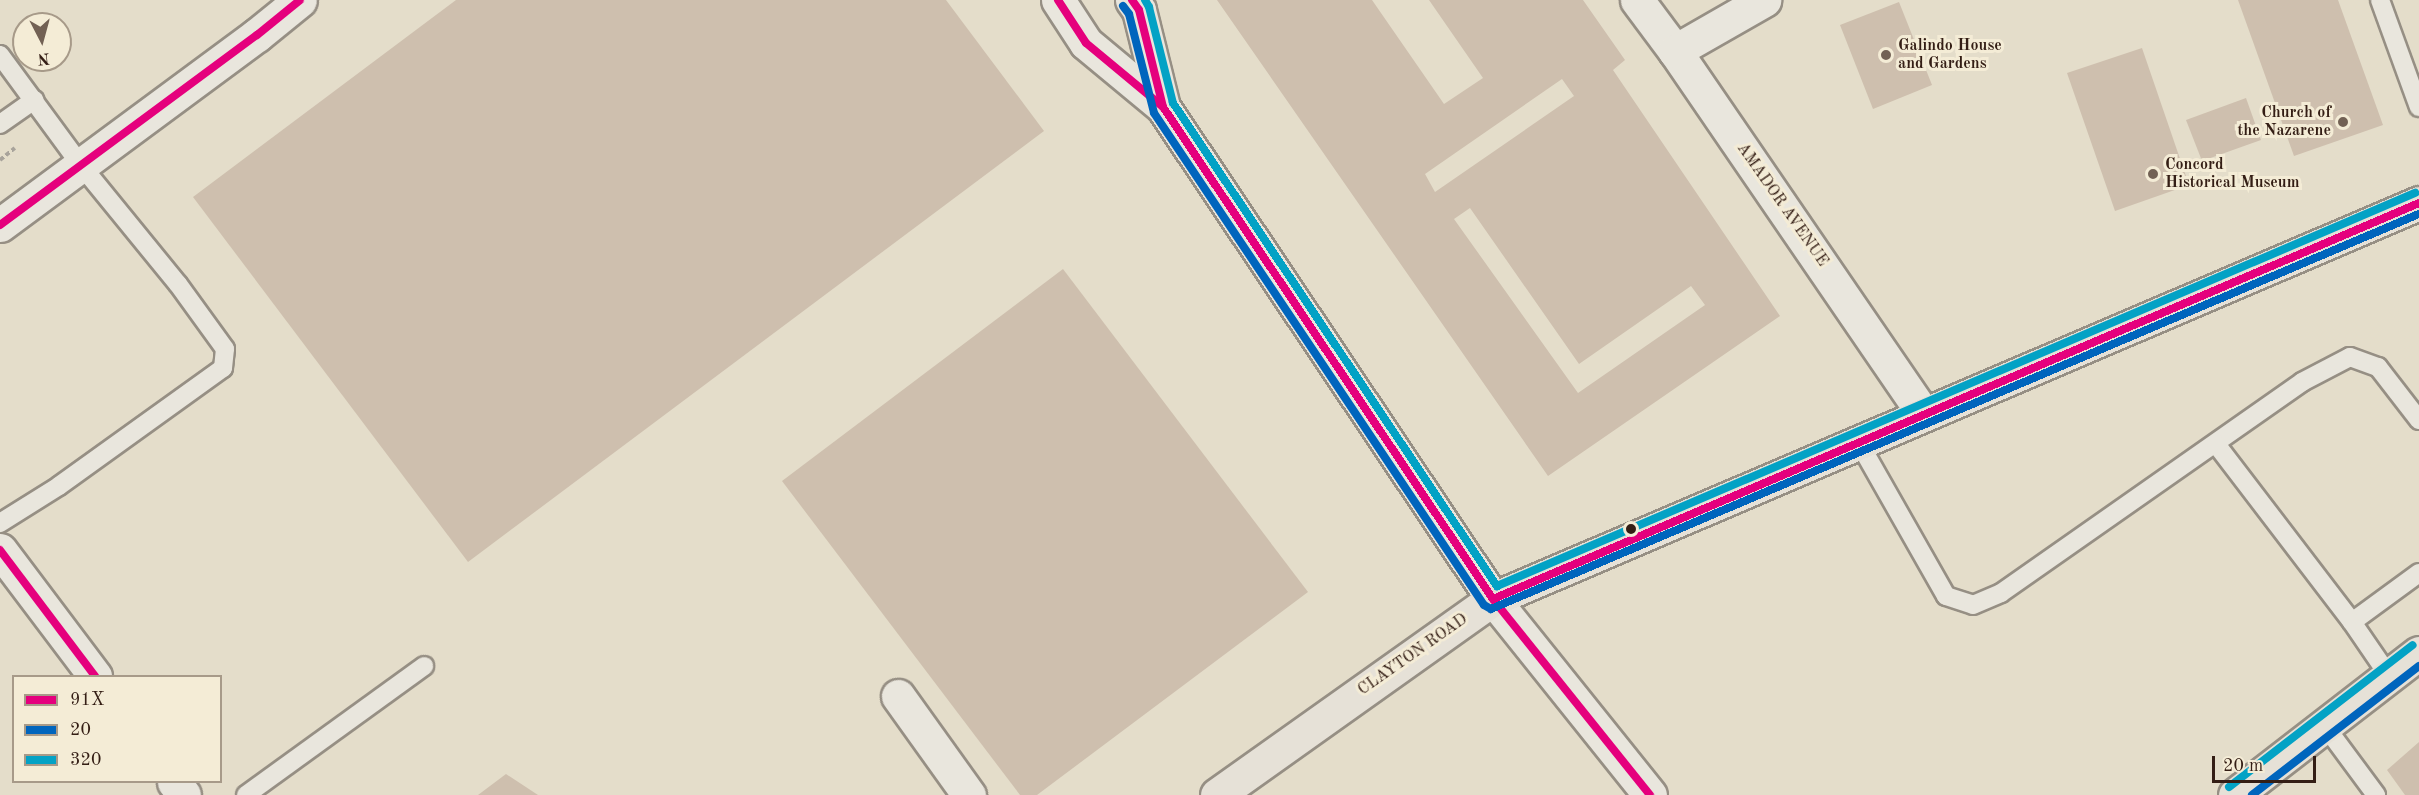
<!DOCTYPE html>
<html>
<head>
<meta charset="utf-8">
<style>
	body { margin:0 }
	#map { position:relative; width:2419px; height:795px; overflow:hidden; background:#e4ddca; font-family:"Old Standard TT",serif }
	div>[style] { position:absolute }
	.building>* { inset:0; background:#cebfae }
	.path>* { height:4px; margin-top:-2px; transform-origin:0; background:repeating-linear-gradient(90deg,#a8a39b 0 4.5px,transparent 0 7.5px) }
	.roads { filter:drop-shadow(2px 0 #968f84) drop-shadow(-2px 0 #968f84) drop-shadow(0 2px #968f84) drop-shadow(0 -2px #968f84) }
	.lane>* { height:18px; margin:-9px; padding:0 9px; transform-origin:9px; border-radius:9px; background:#e9e6dd }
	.street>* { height:33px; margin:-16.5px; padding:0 16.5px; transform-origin:16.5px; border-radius:16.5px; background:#e9e6dd }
	.secondary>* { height:33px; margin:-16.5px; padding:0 16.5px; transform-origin:16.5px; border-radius:16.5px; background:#e9e6dd }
	.primary>* { height:33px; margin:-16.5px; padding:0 16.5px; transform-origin:16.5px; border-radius:16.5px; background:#e6e1d7 }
	.bus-1>* { height:8px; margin:-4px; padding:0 4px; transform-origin:4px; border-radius:4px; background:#e5007d }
	.bus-2>* { height:8px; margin:-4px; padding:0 4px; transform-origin:4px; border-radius:4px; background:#0065bd }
	.bus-3>* { height:8px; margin:-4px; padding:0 4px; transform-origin:4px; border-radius:4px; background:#03a2c5 }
	.dots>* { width:16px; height:16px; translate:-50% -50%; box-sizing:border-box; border:3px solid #f4ecd6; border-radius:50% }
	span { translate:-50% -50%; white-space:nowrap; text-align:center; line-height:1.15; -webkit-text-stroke:6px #f4ecd6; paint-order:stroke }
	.poi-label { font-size:16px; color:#341e15; font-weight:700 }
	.left { translate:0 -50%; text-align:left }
	.right { translate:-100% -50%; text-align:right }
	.street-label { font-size:16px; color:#341e15 }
	.legend { position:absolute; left:12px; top:675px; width:210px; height:108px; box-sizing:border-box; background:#f4ecd6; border:2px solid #a79a89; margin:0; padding:8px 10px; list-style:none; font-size:18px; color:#341e15 }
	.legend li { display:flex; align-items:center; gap:12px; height:30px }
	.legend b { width:30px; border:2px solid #a79a89 }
	.north { position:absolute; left:12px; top:12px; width:60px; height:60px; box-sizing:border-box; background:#f4ecd6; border:2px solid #a79a89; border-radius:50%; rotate:174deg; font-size:16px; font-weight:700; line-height:24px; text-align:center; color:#341e15 }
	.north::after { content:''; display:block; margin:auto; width:21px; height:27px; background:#726154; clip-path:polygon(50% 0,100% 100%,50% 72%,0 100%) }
	.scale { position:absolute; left:2212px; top:756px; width:104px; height:27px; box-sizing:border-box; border:3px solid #341e15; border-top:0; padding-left:8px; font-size:18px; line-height:21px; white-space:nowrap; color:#341e15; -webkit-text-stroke:4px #f4ecd6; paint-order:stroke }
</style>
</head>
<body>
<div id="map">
	<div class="building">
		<div style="clip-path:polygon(456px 0,946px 0,1044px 131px,468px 562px,193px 197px)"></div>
		<div style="clip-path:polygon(evenodd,1217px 0,1372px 0,1444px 104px,1483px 78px,1429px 0,1583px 0,1625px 60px,1613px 70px,1780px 316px,1548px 476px,1217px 0,1562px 79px,1574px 96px,1435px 192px,1425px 174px,1562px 79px,1217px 0,1470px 208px,1579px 364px,1691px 286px,1705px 305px,1578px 393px,1454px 219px,1470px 208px)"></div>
		<div style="clip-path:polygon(2238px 0,2338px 0,2383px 125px,2294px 156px)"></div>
		<div style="clip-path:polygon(1899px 2px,1932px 85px,1873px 109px,1840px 25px)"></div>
		<div style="clip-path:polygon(2142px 48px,2189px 185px,2115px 211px,2067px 73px)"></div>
		<div style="clip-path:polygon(2246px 98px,2261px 140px,2202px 161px,2186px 120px)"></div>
		<div style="clip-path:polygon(1063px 269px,1308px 592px,1037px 795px,1020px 795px,782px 481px)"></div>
		<div style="clip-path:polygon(2419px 742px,2419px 795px,2405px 795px,2387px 770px)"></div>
		<div style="clip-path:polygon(506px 774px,538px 795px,478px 795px)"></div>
	</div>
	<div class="path">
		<div style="left:0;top:160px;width:19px;rotate:-39deg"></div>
	</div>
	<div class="roads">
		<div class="lane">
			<div style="left:2380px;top:0;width:114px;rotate:70deg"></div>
			<div style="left:0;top:55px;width:135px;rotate:53.7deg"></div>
			<div style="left:80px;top:164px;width:155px;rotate:50.8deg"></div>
			<div style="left:178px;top:284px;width:80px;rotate:54.1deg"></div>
			<div style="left:225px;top:349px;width:19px;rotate:96deg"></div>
			<div style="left:223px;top:368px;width:202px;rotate:144.3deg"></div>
			<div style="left:59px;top:486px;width:70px;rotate:147.9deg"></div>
			<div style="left:0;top:124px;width:42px;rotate:-35.2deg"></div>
			<div style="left:1858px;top:441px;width:178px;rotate:60.4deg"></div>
			<div style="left:1946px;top:596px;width:28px;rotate:18deg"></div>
			<div style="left:1973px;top:605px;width:30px;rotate:-23deg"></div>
			<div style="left:2001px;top:593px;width:368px;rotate:-35deg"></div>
			<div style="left:2302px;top:382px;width:54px;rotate:-27.5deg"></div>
			<div style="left:2350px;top:357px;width:30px;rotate:20deg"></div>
			<div style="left:2378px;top:367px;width:67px;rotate:52.3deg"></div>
			<div style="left:2216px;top:444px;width:224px;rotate:52.6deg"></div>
			<div style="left:2352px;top:622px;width:83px;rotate:-36.2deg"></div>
			<div style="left:2352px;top:622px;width:65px;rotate:55.6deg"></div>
			<div style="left:2325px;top:726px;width:86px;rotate:53.5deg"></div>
			<div style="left:246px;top:795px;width:220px;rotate:-35.9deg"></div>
		</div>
		<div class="street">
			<div style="left:1637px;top:0;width:64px;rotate:53.3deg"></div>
			<div style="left:1675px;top:51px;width:439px;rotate:55.6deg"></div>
			<div style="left:1675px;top:51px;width:103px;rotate:-29.8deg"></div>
			<div style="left:0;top:225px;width:320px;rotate:-36.5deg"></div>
			<div style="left:257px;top:35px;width:55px;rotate:-39.1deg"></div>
			<div style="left:0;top:550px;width:158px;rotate:53deg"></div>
			<div style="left:898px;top:696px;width:122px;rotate:54.4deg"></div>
			<div style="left:174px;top:782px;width:16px;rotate:52deg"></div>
		</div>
		<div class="secondary">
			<div style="left:1058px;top:0;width:51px;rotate:56.9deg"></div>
			<div style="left:1086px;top:43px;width:100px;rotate:39.7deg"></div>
			<div style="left:1163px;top:107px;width:592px;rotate:56.15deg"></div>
			<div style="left:1493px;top:599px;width:251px;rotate:51.3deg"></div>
			<div style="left:1132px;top:0;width:12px;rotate:55deg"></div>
			<div style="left:1139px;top:10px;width:100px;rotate:76.1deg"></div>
		</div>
		<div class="primary">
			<div style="left:1217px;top:795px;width:339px;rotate:-35.4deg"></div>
			<div style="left:1493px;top:599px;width:1007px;rotate:-23.15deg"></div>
			<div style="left:2235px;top:795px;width:232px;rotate:-37.7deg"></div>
		</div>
	</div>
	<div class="bus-1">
		<div style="left:1058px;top:0;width:51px;rotate:56.9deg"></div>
		<div style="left:1086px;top:43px;width:100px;rotate:39.7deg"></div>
		<div style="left:1163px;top:107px;width:592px;rotate:56.15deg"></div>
		<div style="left:1493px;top:599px;width:251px;rotate:51.3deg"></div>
		<div style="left:1132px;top:0;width:12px;rotate:55deg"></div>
		<div style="left:1139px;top:10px;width:100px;rotate:76.1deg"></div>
		<div style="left:0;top:225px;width:320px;rotate:-36.5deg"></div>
		<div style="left:257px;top:35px;width:55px;rotate:-39.1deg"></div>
		<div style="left:0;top:550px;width:158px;rotate:53deg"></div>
		<div style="left:1493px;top:599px;width:1007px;rotate:-23.15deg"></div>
	</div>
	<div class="bus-2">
		<div style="left:1123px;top:6px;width:10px;rotate:53deg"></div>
		<div style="left:1129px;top:14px;width:102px;rotate:75.8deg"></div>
		<div style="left:1154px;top:113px;width:592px;rotate:56.15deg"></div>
		<div style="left:1484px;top:605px;width:8px;rotate:30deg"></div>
		<div style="left:1491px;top:609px;width:1009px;rotate:-23.06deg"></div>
		<div style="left:2252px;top:795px;width:211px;rotate:-37.7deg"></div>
	</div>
	<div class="bus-3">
		<div style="left:1145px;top:0;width:8px;rotate:60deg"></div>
		<div style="left:1149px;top:7px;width:99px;rotate:76deg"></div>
		<div style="left:1173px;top:103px;width:582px;rotate:56.15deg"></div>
		<div style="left:1497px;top:586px;width:999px;rotate:-23.18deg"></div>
		<div style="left:2229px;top:787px;width:232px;rotate:-37.7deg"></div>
	</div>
	<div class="dots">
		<div style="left:1886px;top:55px;background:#726154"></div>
		<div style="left:2343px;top:122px;background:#726154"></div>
		<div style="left:2153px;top:174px;background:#726154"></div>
		<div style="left:1631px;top:529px;background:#341e15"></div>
	</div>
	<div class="poi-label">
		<span class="left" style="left:1898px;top:55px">Galindo House<br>and Gardens</span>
		<span class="right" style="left:2331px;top:122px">Church of<br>the Nazarene</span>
		<span class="left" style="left:2165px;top:174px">Concord<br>Historical Museum</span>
	</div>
	<div class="street-label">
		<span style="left:1782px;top:205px;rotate:55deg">AMADOR AVENUE</span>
		<span style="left:1413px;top:655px;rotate:-35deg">CLAYTON ROAD</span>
	</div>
	<ul class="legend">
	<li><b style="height:8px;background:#e5007d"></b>91X</li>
	<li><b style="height:8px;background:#0065bd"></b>20</li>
	<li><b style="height:8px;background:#03a2c5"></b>320</li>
	</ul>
	<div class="north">N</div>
	<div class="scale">20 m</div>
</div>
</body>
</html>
